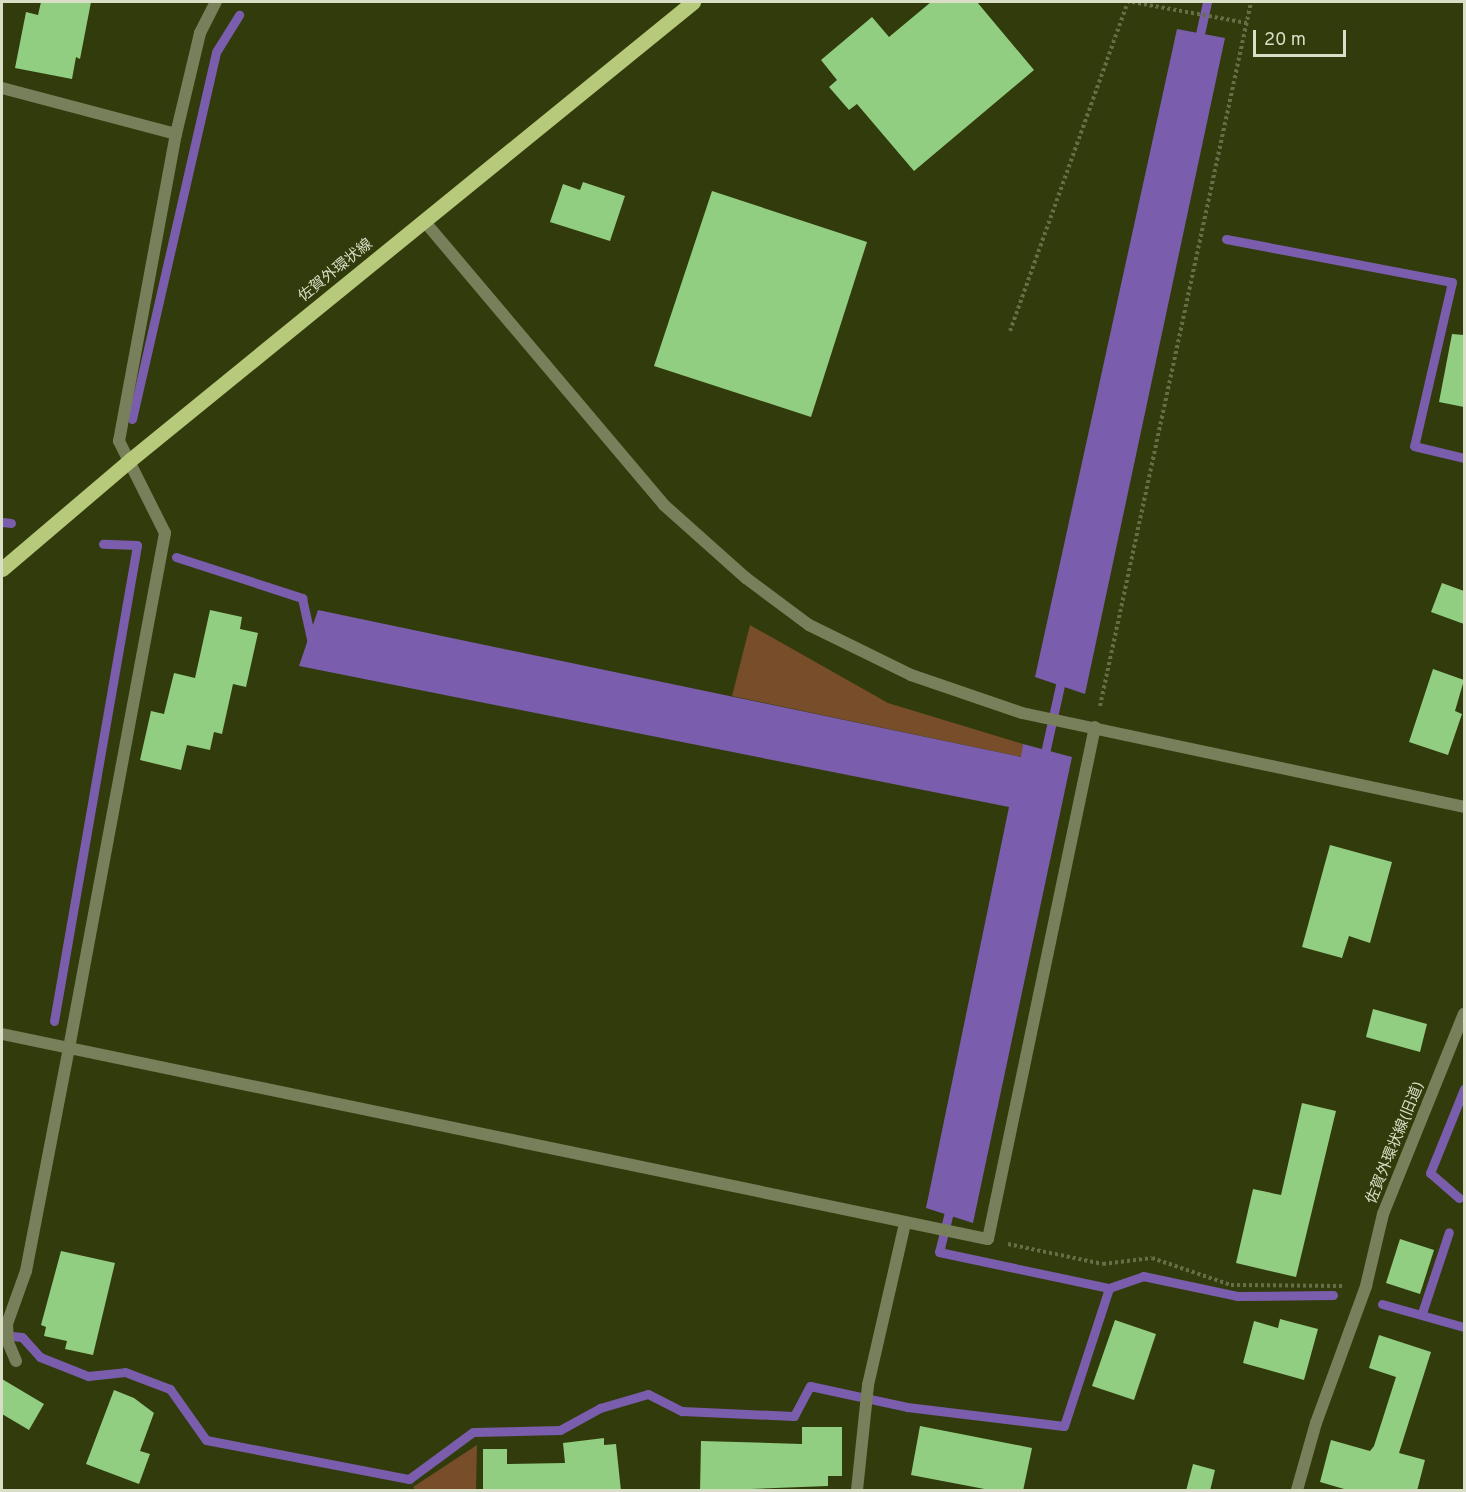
<!DOCTYPE html>
<html>
<head>
<meta charset="utf-8">
<style>
	body { margin:0 }
	#map { position:relative; width:1466px; height:1492px; overflow:hidden; background:#323b0b; font-family:Overpass,"Noto Sans JP",sans-serif }
	div>[style] { position:absolute }
	.green>* { inset:0; background:#774d2a }
	.water>* { inset:0; background:#7a5dac }
	.stream>* { height:9px; margin:-4.5px; padding:0 4.5px; transform-origin:4.5px; border-radius:4.5px; background:#7a5dac }
	.building>* { inset:0; background:#91ce81 }
	.path>* { height:4px; margin-top:-2px; transform-origin:0; background:repeating-linear-gradient(90deg,#656e45 0 3px,transparent 0 6px) }
	.service>* { height:12px; margin:-6px; padding:0 6px; transform-origin:6px; border-radius:6px; background:#77805b }
	.minor>* { height:12px; margin:-6px; padding:0 6px; transform-origin:6px; border-radius:6px; background:#77805b }
	.tertiary>* { height:12px; margin:-6px; padding:0 6px; transform-origin:6px; border-radius:6px; background:#77805b }
	.primary>* { height:15px; margin:-7.5px; padding:0 7.5px; transform-origin:7.5px; border-radius:7.5px; background:#b7c97a }
	span { translate:-50% -50%; white-space:nowrap; text-align:center; line-height:1.15; -webkit-text-stroke:6px #323b0b; paint-order:stroke }
	.street-label { font-size:15px; color:#d8dfc6 }
	.frame { position:absolute; inset:0; border:3px solid #d8dfc6; pointer-events:none }
	.scale { position:absolute; left:1253px; top:30px; width:93px; height:27px; box-sizing:border-box; border:3px solid #d8dfc6; border-top:0; padding-left:8px; font-size:18px; line-height:21px; white-space:nowrap; color:#d8dfc6; -webkit-text-stroke:4px #323b0b; paint-order:stroke }
</style>
</head>
<body>
<div id="map">
	<div class="green">
		<div style="clip-path:polygon(750px 625px,888px 703px,1023px 744px,1022px 757px,732px 696px)"></div>
		<div style="clip-path:polygon(477px 1445px,476px 1490px,415px 1490px,413px 1487px)"></div>
	</div>
	<div class="water">
		<div style="clip-path:polygon(1177px 29px,1225px 38px,1085px 694px,1035px 677px)"></div>
		<div style="clip-path:polygon(318px 610px,1021px 757px,1023px 744px,1072px 757px,973px 1223px,926px 1208px,1009px 807px,299px 666px)"></div>
	</div>
	<div class="stream">
		<div style="left:1198px;top:43px;width:42px;rotate:-77.6deg"></div>
		<div style="left:1226px;top:239px;width:230px;rotate:10.8deg"></div>
		<div style="left:1452px;top:282px;width:168px;rotate:103deg"></div>
		<div style="left:1414px;top:446px;width:51px;rotate:13.5deg"></div>
		<div style="left:132px;top:419px;width:376px;rotate:-77.1deg"></div>
		<div style="left:216px;top:52px;width:44px;rotate:-58.1deg"></div>
		<div style="left:2px;top:522px;width:9px;rotate:6deg"></div>
		<div style="left:176px;top:557px;width:133px;rotate:18deg"></div>
		<div style="left:302px;top:598px;width:46px;rotate:77.5deg"></div>
		<div style="left:1043px;top:762px;width:88px;rotate:-77.5deg"></div>
		<div style="left:54px;top:1021px;width:483px;rotate:-80.1deg"></div>
		<div style="left:137px;top:545px;width:34px;rotate:-178deg"></div>
		<div style="left:1459px;top:1198px;width:38px;rotate:-139deg"></div>
		<div style="left:1430px;top:1173px;width:91px;rotate:-68deg"></div>
		<div style="left:951px;top:1204px;width:49px;rotate:104deg"></div>
		<div style="left:939px;top:1252px;width:174px;rotate:12deg"></div>
		<div style="left:1382px;top:1304px;width:85px;rotate:15.7deg"></div>
		<div style="left:1422px;top:1313px;width:85px;rotate:-71.6deg"></div>
		<div style="left:2px;top:1335px;width:20px;rotate:6deg"></div>
		<div style="left:22px;top:1337px;width:27px;rotate:48deg"></div>
		<div style="left:40px;top:1357px;width:52px;rotate:21.6deg"></div>
		<div style="left:88px;top:1376px;width:37px;rotate:-6deg"></div>
		<div style="left:125px;top:1372px;width:48px;rotate:20.7deg"></div>
		<div style="left:170px;top:1389px;width:62px;rotate:54.8deg"></div>
		<div style="left:206px;top:1440px;width:207px;rotate:10.9deg"></div>
		<div style="left:409px;top:1479px;width:79px;rotate:-36.3deg"></div>
		<div style="left:473px;top:1432px;width:87px;rotate:-1.3deg"></div>
		<div style="left:560px;top:1430px;width:46px;rotate:-28.8deg"></div>
		<div style="left:600px;top:1408px;width:50px;rotate:-16.3deg"></div>
		<div style="left:648px;top:1394px;width:38px;rotate:27deg"></div>
		<div style="left:682px;top:1411px;width:112px;rotate:2.6deg"></div>
		<div style="left:794px;top:1416px;width:34px;rotate:-62deg"></div>
		<div style="left:810px;top:1386px;width:99px;rotate:12.2deg"></div>
		<div style="left:907px;top:1407px;width:158px;rotate:6.9deg"></div>
		<div style="left:1064px;top:1426px;width:145px;rotate:-71.9deg"></div>
		<div style="left:1109px;top:1288px;width:36px;rotate:-19deg"></div>
		<div style="left:1143px;top:1276px;width:96px;rotate:12deg"></div>
		<div style="left:1237px;top:1296px;width:96px;rotate:-0.6deg"></div>
	</div>
	<div class="building">
		<div style="clip-path:polygon(41px 2px,91px 2px,80px 59px,76px 57px,72px 79px,15px 68px,26px 12px,38px 15px)"></div>
		<div style="clip-path:polygon(931px 2px,977px 2px,1034px 70px,914px 171px,857px 104px,849px 110px,829px 87px,837px 80px,821px 60px,872px 17px,889px 37px)"></div>
		<div style="clip-path:polygon(583px 182px,625px 196px,610px 241px,550px 222px,563px 184px,580px 190px)"></div>
		<div style="clip-path:polygon(712px 191px,867px 242px,811px 417px,654px 366px)"></div>
		<div style="clip-path:polygon(1452px 334px,1464px 335px,1464px 407px,1439px 402px)"></div>
		<div style="clip-path:polygon(1442px 583px,1464px 591px,1464px 624px,1431px 612px)"></div>
		<div style="clip-path:polygon(210px 610px,242px 617px,240px 629px,258px 633px,246px 687px,233px 684px,222px 734px,214px 732px,210px 750px,187px 745px,181px 770px,140px 760px,151px 711px,164px 714px,174px 673px,195px 678px)"></div>
		<div style="clip-path:polygon(1433px 669px,1464px 680px,1455px 711px,1462px 714px,1448px 755px,1409px 742px)"></div>
		<div style="clip-path:polygon(1330px 845px,1392px 862px,1370px 943px,1349px 936px,1342px 958px,1302px 947px)"></div>
		<div style="clip-path:polygon(1373px 1009px,1427px 1024px,1420px 1052px,1366px 1037px)"></div>
		<div style="clip-path:polygon(1302px 1103px,1336px 1111px,1296px 1277px,1236px 1263px,1253px 1189px,1281px 1195px)"></div>
		<div style="clip-path:polygon(1400px 1239px,1434px 1250px,1420px 1294px,1386px 1283px)"></div>
		<div style="clip-path:polygon(61px 1251px,115px 1263px,93px 1355px,65px 1349px,67px 1341px,44px 1336px,46px 1327px,41px 1325px)"></div>
		<div style="clip-path:polygon(1280px 1319px,1318px 1329px,1304px 1380px,1243px 1363px,1254px 1321px,1278px 1328px)"></div>
		<div style="clip-path:polygon(1115px 1320px,1156px 1334px,1134px 1400px,1092px 1386px)"></div>
		<div style="clip-path:polygon(1379px 1335px,1431px 1352px,1399px 1453px,1425px 1460px,1417px 1491px,1351px 1491px,1320px 1482px,1331px 1440px,1370px 1451px,1374px 1446px,1396px 1377px,1369px 1368px)"></div>
		<div style="clip-path:polygon(2px 1379px,44px 1404px,29px 1430px,2px 1414px)"></div>
		<div style="clip-path:polygon(114px 1390px,134px 1398px,154px 1413px,140px 1451px,150px 1454px,139px 1484px,86px 1464px)"></div>
		<div style="clip-path:polygon(920px 1426px,1032px 1448px,1023px 1491px,995px 1491px,911px 1475px)"></div>
		<div style="clip-path:polygon(802px 1427px,842px 1427px,842px 1476px,828px 1476px,828px 1486px,700px 1491px,701px 1441px,802px 1444px)"></div>
		<div style="clip-path:polygon(604px 1438px,604px 1445px,616px 1444px,621px 1491px,483px 1491px,483px 1449px,507px 1449px,507px 1464px,565px 1463px,563px 1443px)"></div>
		<div style="clip-path:polygon(1193px 1464px,1215px 1470px,1210px 1491px,1186px 1491px)"></div>
	</div>
	<div class="path">
		<div style="left:1132px;top:2px;width:117px;rotate:10.3deg"></div>
		<div style="left:1010px;top:331px;width:350px;rotate:-70.3deg"></div>
		<div style="left:1100px;top:706px;width:720px;rotate:-77.89deg"></div>
		<div style="left:1008px;top:1244px;width:97px;rotate:11.9deg"></div>
		<div style="left:1103px;top:1264px;width:49px;rotate:-7deg"></div>
		<div style="left:1152px;top:1258px;width:83px;rotate:18.9deg"></div>
		<div style="left:1231px;top:1285px;width:113px;rotate:0.5deg"></div>
	</div>
	<div class="service">
		<div style="left:16px;top:1361px;width:21px;rotate:-113deg"></div>
		<div style="left:8px;top:1342px;width:18px;rotate:-93deg"></div>
		<div style="left:7px;top:1324px;width:56px;rotate:-70.3deg"></div>
		<div style="left:26px;top:1271px;width:227px;rotate:-79.1deg"></div>
	</div>
	<div class="minor">
		<div style="left:2px;top:88px;width:180px;rotate:14.8deg"></div>
		<div style="left:2px;top:1034px;width:1007px;rotate:11.75deg"></div>
		<div style="left:988px;top:1239px;width:523px;rotate:-78.2deg"></div>
		<div style="left:69px;top:1048px;width:524px;rotate:-79.44deg"></div>
		<div style="left:165px;top:533px;width:103px;rotate:-116.6deg"></div>
		<div style="left:119px;top:441px;width:312px;rotate:-79.5deg"></div>
		<div style="left:176px;top:134px;width:104px;rotate:-76.6deg"></div>
		<div style="left:200px;top:33px;width:35px;rotate:-63deg"></div>
		<div style="left:857px;top:1490px;width:106px;rotate:-84deg"></div>
		<div style="left:868px;top:1385px;width:166px;rotate:-77.1deg"></div>
		<div style="left:1297px;top:1490px;width:70px;rotate:-74.2deg"></div>
		<div style="left:1316px;top:1423px;width:146px;rotate:-69.9deg"></div>
		<div style="left:1366px;top:1286px;width:74px;rotate:-76.7deg"></div>
		<div style="left:1383px;top:1214px;width:216px;rotate:-68deg"></div>
	</div>
	<div class="tertiary">
		<div style="left:425px;top:222px;width:370px;rotate:49.8deg"></div>
		<div style="left:664px;top:505px;width:110px;rotate:41.7deg"></div>
		<div style="left:746px;top:578px;width:79px;rotate:36.7deg"></div>
		<div style="left:809px;top:625px;width:114px;rotate:26.1deg"></div>
		<div style="left:911px;top:675px;width:117px;rotate:18.9deg"></div>
		<div style="left:1022px;top:713px;width:452px;rotate:12deg"></div>
	</div>
	<div class="primary">
		<div style="left:2px;top:569px;width:168px;rotate:-40.4deg"></div>
		<div style="left:130px;top:460px;width:726px;rotate:-39.13deg"></div>
	</div>
	<div class="street-label">
		<span style="left:336px;top:271px;rotate:-39deg">佐賀外環状線</span>
		<span style="left:1396px;top:1143px;rotate:-68deg">佐賀外環状線(旧道)</span>
	</div>
	<div class="frame"></div>
	<div class="scale">20 m</div>
</div>
</body>
</html>
